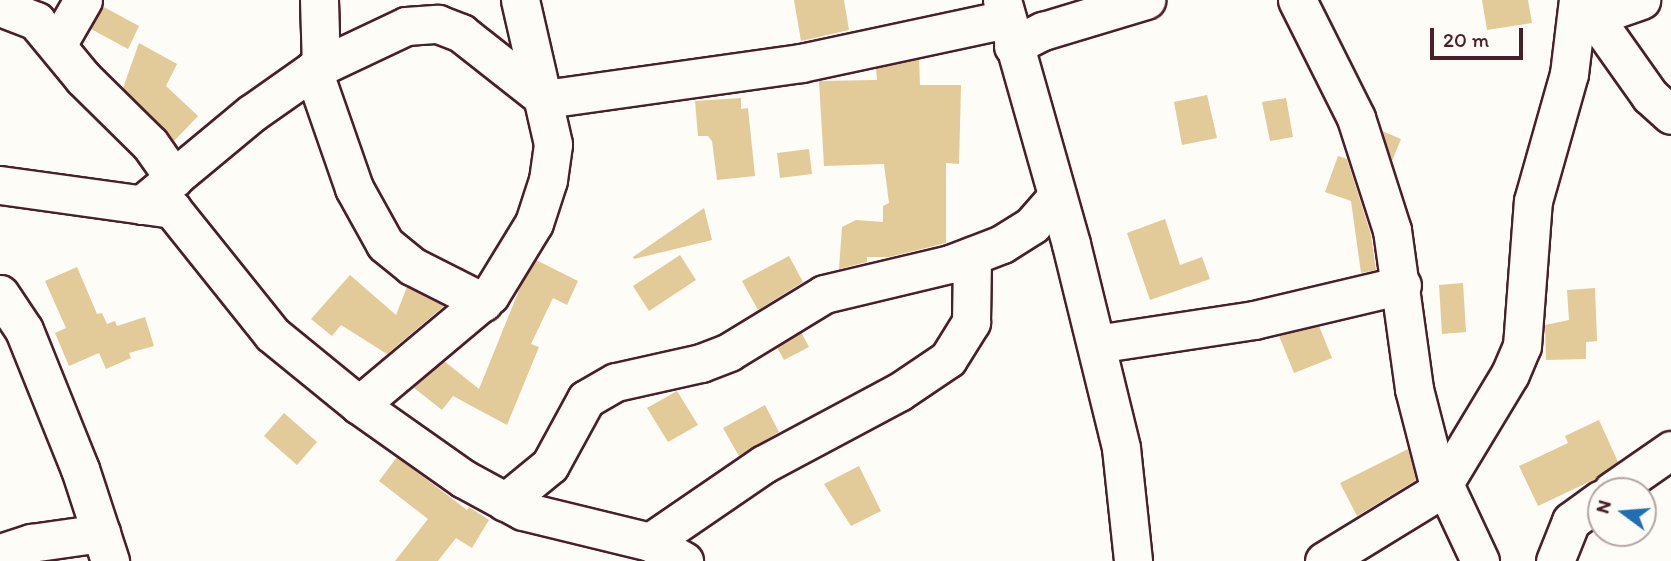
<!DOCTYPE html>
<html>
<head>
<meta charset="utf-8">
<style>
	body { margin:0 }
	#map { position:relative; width:1671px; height:561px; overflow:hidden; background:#fdfcf7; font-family:Itim,sans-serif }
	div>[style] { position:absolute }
	.building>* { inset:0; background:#e2ca99 }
	.roads { filter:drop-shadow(2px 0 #4a1f2b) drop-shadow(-2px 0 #4a1f2b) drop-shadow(0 2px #4a1f2b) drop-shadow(0 -2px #4a1f2b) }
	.minor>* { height:37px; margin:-18.5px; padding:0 18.5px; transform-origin:18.5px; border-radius:18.5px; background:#fdfcf7 }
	span { translate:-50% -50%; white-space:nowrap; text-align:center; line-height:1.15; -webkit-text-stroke:5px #fdfcf7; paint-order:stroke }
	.north { position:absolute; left:1587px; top:477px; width:70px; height:70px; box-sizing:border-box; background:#fdfcf7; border:2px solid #b5a4a5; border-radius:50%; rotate:286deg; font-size:19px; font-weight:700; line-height:28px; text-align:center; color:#4a1f2b }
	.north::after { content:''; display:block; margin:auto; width:24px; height:32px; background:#1f6fb2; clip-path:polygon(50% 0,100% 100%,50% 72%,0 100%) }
	.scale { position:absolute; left:1430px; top:28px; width:93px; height:32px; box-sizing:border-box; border:4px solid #4a1f2b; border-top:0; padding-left:9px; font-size:21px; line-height:24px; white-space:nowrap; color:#4a1f2b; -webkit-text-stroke:5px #fdfcf7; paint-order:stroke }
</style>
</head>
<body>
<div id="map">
	<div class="building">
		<div style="clip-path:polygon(794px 0,844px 0,849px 30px,801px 41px)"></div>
		<div style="clip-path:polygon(1482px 0,1528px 0,1532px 23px,1487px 30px)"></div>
		<div style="clip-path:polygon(102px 6px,139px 26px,128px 49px,91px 29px)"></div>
		<div style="clip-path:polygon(139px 43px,177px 64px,166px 86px,198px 116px,174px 141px,123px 88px)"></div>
		<div style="clip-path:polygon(919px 59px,920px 85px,961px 85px,959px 164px,946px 163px,946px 243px,889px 257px,867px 257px,867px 262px,839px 269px,842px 227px,856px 220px,883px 222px,883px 206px,889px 203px,884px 164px,824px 166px,819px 81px,877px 80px,876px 68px)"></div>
		<div style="clip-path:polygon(1207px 95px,1217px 138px,1182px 145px,1174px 102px)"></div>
		<div style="clip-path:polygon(741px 98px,741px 109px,748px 108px,755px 176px,717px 180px,712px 141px,708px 136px,698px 136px,695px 101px)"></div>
		<div style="clip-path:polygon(1286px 98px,1293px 137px,1270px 141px,1262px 102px)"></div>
		<div style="clip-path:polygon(1382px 131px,1401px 139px,1392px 161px)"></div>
		<div style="clip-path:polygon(809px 149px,812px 174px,780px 178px,777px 153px)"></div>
		<div style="clip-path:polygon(1338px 156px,1347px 159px,1371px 235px,1376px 270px,1361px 273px,1351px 201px,1325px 192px)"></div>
		<div style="clip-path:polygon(704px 208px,712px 240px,634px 259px,633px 257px)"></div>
		<div style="clip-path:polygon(1165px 219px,1180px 265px,1202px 257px,1210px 279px,1150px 300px,1127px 233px)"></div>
		<div style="clip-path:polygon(680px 255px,696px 280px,649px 311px,633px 286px)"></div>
		<div style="clip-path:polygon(789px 256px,803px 282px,758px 310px,742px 281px)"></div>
		<div style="clip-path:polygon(536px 260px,578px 281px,567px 305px,553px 298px,531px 344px,539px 347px,507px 425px,453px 396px,442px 410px,413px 387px,444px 361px,479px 389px,522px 283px)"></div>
		<div style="clip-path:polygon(77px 267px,97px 314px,102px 313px,107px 324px,115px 321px,117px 326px,145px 317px,154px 346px,129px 353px,131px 358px,106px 369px,99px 353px,69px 366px,55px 333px,66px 328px,45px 281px)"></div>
		<div style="clip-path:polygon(350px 275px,396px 315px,407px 287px,444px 306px,387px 354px,341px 325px,332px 336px,311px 319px)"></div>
		<div style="clip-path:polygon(1463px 283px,1466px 332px,1442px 334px,1439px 285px)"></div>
		<div style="clip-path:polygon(1595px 288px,1597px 341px,1586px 342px,1586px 359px,1546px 360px,1545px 325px,1569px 320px,1567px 290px)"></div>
		<div style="clip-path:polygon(1319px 326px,1332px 358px,1294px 373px,1279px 336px)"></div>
		<div style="clip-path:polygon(801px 332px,809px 347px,784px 360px,777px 347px)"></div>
		<div style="clip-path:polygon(677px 391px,698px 425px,668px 442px,647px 408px)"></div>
		<div style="clip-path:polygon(765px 405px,779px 432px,739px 456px,723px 428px)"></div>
		<div style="clip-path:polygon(284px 413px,317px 442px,297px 465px,264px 436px)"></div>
		<div style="clip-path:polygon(1599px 420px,1618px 462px,1595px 479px,1538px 506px,1519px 466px,1568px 443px,1565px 436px)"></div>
		<div style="clip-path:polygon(1408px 449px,1416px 480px,1357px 516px,1340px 483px)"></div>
		<div style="clip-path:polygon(397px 457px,467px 510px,469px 507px,489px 520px,472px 548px,456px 538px,438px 561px,395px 561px,428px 519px,379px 481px)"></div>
		<div style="clip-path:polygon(859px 466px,881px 511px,851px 526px,824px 484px)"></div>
	</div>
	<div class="roads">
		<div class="minor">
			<div style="left:319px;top:0;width:66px;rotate:88.3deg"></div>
			<div style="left:1002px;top:0;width:254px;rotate:74.2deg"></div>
			<div style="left:1071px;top:244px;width:210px;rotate:76.2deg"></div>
			<div style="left:1121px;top:448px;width:114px;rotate:83.9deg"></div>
			<div style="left:1297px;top:0;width:132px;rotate:63.4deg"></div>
			<div style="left:1356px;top:118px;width:118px;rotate:72.2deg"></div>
			<div style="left:1392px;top:230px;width:161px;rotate:82.1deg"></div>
			<div style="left:1414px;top:389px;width:104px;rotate:75.6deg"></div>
			<div style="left:0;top:7px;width:39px;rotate:21deg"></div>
			<div style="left:36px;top:21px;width:74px;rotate:50.5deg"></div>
			<div style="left:83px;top:78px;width:94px;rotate:44.6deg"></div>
			<div style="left:150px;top:144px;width:42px;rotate:54.8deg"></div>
			<div style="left:1594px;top:17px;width:97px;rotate:54.7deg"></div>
			<div style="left:1650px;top:96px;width:28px;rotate:42deg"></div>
			<div style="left:1578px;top:22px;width:67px;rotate:-19.2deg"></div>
			<div style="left:57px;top:45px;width:52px;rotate:-60deg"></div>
			<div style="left:1013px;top:46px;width:34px;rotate:-27deg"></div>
			<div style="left:1043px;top:31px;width:108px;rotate:-16.8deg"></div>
			<div style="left:313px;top:70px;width:125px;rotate:70.8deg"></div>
			<div style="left:354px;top:188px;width:64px;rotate:61deg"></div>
			<div style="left:385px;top:244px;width:35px;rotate:39deg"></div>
			<div style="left:412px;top:266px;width:80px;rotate:26.9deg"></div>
			<div style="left:0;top:185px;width:174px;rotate:7.9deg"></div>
			<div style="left:172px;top:209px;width:160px;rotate:51.3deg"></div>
			<div style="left:272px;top:334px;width:112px;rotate:39.2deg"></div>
			<div style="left:359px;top:405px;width:128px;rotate:35.2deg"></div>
			<div style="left:464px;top:479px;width:67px;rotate:28.5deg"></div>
			<div style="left:523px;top:511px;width:131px;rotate:13.7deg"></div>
			<div style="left:650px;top:542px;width:39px;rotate:29deg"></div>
			<div style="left:141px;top:205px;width:144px;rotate:-39.7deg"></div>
			<div style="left:252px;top:113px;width:75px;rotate:-35.2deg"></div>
			<div style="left:313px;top:70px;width:103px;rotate:-25.3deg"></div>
			<div style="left:406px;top:26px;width:32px;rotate:-4deg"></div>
			<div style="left:438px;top:24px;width:25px;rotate:21deg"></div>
			<div style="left:461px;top:33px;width:107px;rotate:38.2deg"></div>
			<div style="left:545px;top:99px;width:259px;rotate:-8deg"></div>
			<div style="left:801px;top:63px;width:210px;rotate:-12.1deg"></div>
			<div style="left:0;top:294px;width:43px;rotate:56.3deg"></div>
			<div style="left:24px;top:330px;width:150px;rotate:68.1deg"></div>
			<div style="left:80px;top:469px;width:97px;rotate:71.9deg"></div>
			<div style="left:1096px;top:344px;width:160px;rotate:-8.6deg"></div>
			<div style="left:1254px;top:320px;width:152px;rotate:-13.3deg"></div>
			<div style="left:359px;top:405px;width:171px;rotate:-40deg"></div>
			<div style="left:490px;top:295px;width:84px;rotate:-58.6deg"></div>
			<div style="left:534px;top:223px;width:45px;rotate:-72deg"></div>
			<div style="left:548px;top:180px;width:36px;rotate:-82deg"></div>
			<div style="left:553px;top:144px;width:148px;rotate:-102.9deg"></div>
			<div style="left:1444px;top:484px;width:85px;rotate:64.9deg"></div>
			<div style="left:1612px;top:491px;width:72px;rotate:-34.8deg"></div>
			<div style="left:505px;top:502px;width:58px;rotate:-39.4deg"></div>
			<div style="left:550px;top:465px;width:75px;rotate:-61.4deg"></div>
			<div style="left:586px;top:399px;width:34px;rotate:-30deg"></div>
			<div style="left:616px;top:382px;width:87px;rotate:-12.6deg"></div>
			<div style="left:701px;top:363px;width:30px;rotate:-21deg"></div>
			<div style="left:729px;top:352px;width:111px;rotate:-31.4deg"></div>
			<div style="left:824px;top:294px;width:130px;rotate:-13.4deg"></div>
			<div style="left:950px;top:264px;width:56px;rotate:-21deg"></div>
			<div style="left:1002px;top:244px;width:36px;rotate:-32deg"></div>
			<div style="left:1032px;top:225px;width:38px;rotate:-49deg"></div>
			<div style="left:650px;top:542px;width:138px;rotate:-34.4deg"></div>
			<div style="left:764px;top:464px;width:153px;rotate:-28.1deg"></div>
			<div style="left:899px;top:392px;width:59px;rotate:-34deg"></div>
			<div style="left:948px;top:359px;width:44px;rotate:-58.1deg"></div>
			<div style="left:971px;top:322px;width:66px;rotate:-89.1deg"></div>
			<div style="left:0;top:553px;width:33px;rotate:-18deg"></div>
			<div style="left:31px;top:543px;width:71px;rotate:-8.1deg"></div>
			<div style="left:1324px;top:561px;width:136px;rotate:-31.5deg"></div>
			<div style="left:1440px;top:490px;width:135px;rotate:-58.9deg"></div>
			<div style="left:1510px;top:374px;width:30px;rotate:-67deg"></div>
			<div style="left:1522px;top:346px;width:145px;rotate:-85.7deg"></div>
			<div style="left:1533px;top:201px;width:132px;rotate:-74.2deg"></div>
			<div style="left:1569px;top:74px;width:75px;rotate:-83.1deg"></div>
			<div style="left:1555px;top:561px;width:43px;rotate:-68.2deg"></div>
			<div style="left:1571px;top:521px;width:37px;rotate:-36deg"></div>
		</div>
	</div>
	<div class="north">N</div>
	<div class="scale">20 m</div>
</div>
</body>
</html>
